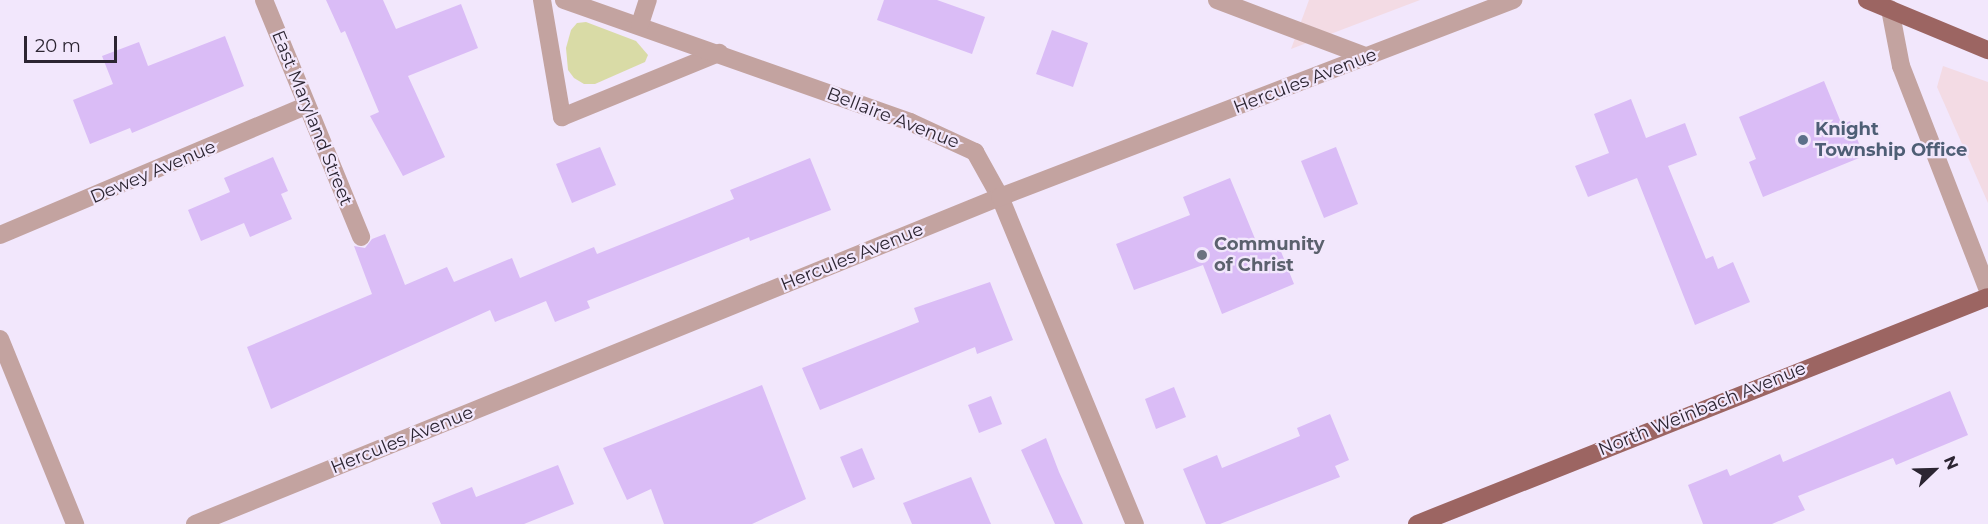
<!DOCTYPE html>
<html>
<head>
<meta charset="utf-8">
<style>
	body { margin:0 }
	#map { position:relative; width:1988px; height:524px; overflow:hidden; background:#f2e7fc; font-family:Montserrat,sans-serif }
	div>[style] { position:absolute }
	.commercial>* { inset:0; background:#f3dbe4 }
	.green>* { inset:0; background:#d9dba6 }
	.building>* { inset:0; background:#dabcf6 }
	.minor>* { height:18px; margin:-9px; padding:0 9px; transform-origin:9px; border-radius:9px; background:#c3a3a0 }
	.major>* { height:18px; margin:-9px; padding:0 9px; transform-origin:9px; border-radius:9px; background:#9c6562 }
	.dots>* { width:16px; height:16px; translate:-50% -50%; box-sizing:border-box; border:3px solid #f2e7fc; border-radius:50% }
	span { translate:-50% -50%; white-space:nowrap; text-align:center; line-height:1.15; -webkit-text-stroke:4.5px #f2e7fc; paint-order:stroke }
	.street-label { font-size:18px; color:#2c2532 }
	.service-label { font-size:18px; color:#4e5e75; font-weight:700 }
	.left { translate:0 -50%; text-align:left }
	.worship-label { font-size:18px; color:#5b616d; font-weight:700 }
	.north { position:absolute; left:1904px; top:440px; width:60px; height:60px; -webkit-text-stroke:4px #f2e7fc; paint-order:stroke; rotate:67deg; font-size:16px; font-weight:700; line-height:24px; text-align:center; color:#2c2532 }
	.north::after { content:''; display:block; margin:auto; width:21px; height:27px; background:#2c2532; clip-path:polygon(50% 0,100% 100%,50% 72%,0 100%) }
	.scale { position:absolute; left:24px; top:36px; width:93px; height:27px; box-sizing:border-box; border:3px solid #2c2532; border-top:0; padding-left:8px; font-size:18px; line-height:21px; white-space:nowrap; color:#2c2532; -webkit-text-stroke:4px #f2e7fc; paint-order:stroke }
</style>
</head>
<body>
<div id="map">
	<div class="commercial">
		<div style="clip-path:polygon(1309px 0,1420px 0,1291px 49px)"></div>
		<div style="clip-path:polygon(1943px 66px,1988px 82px,1988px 203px,1937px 87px)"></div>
	</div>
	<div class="green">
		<div style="clip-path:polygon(586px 22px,636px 41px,648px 55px,645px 62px,595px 84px,584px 84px,574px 78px,568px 70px,566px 48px,571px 30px,577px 23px)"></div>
	</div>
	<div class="building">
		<div style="clip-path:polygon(326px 0,383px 0,396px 29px,461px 4px,478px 48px,408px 76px,445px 157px,403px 176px,370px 116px,379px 112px,345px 31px,341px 33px)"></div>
		<div style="clip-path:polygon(884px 0,937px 0,985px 17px,972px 54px,877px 20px)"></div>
		<div style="clip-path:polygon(1052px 30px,1088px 43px,1073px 87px,1036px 74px)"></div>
		<div style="clip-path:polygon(225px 36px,244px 86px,132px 133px,130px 128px,90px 144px,73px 100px,113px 84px,102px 56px,139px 42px,148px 66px)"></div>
		<div style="clip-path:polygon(1824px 81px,1842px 125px,1850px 121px,1864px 156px,1763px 197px,1749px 162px,1756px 159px,1739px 117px)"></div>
		<div style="clip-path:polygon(1631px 99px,1646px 138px,1685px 123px,1697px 155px,1668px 166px,1706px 259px,1713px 256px,1718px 269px,1733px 262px,1750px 302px,1695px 325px,1637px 178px,1588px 197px,1575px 166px,1609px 153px,1594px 114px)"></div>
		<div style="clip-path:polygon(600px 147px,616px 185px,572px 203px,556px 164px)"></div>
		<div style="clip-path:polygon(1336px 147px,1358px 204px,1324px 218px,1301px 161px)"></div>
		<div style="clip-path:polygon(273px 157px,288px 191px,281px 194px,292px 219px,250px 237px,244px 223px,201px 241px,188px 210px,230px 192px,224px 178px)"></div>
		<div style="clip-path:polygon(810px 158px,831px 210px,750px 241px,749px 237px,587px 301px,590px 308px,555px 322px,546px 301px,495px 322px,490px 310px,271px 409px,247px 347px,372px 294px,354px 246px,365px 248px,372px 239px,385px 234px,405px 285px,447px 267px,454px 282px,512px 258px,520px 278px,594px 247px,597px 254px,672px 224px,734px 199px,730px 190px)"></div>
		<div style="clip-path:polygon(1230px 178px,1258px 246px,1276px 239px,1294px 284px,1222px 314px,1203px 265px,1134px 290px,1116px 244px,1190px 215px,1183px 197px)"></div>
		<div style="clip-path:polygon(990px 282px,1013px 340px,977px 354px,975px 347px,820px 410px,802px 368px,919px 322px,914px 308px)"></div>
		<div style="clip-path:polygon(762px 385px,806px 499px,752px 524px,664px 524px,651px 489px,627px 500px,603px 448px)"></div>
		<div style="clip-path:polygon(1174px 387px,1186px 417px,1156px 429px,1145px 399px)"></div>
		<div style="clip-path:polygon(1950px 391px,1968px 435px,1896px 465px,1893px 458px,1798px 496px,1805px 510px,1772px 524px,1703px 524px,1688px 485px,1727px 469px,1730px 476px,1780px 454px,1783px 462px)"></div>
		<div style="clip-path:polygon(991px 396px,1002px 424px,979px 433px,968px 405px)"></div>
		<div style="clip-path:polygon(1330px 414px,1349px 460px,1335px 466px,1340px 477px,1220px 524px,1206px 524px,1183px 469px,1217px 455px,1222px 468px,1300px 436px,1297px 428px)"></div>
		<div style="clip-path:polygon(1046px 438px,1059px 472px,1083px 524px,1055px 524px,1021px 450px)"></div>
		<div style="clip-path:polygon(862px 448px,875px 479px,853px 488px,840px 457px)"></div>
		<div style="clip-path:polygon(558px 465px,574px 504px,524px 524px,441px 524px,432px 503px,472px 487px,476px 497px)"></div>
		<div style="clip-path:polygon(971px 477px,991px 524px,912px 524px,903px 503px)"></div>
	</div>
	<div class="minor">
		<div style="left:264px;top:0;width:256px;rotate:67.7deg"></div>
		<div style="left:542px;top:0;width:119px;rotate:80.3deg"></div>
		<div style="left:562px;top:117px;width:170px;rotate:-22.2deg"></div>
		<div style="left:564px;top:0;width:367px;rotate:19.4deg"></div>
		<div style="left:910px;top:122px;width:72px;rotate:24.8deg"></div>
		<div style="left:975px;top:152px;width:51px;rotate:60.9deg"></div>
		<div style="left:1000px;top:197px;width:354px;rotate:67.6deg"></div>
		<div style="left:1217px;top:0;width:161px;rotate:20.7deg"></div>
		<div style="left:1890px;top:9px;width:58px;rotate:79.1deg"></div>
		<div style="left:1901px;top:66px;width:240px;rotate:68.8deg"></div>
		<div style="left:640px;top:24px;width:25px;rotate:-72deg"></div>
		<div style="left:0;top:235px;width:331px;rotate:-22.9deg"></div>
		<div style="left:0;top:339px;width:200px;rotate:67.9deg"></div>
		<div style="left:195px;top:524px;width:869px;rotate:-22.11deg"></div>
		<div style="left:1000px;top:197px;width:550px;rotate:-21.01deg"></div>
	</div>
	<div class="major">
		<div style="left:1867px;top:0;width:131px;rotate:22.5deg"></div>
		<div style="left:1417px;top:524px;width:614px;rotate:-21.68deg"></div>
	</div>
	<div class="dots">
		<div style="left:1803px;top:140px;background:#5c6f8a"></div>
		<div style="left:1202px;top:255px;background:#6b7280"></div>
	</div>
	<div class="street-label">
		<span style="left:1305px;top:81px;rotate:-21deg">Hercules Avenue</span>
		<span style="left:312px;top:118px;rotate:68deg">East Maryland Street</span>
		<span style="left:893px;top:118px;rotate:21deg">Bellaire Avenue</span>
		<span style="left:153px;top:172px;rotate:-23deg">Dewey Avenue</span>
		<span style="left:852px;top:257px;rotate:-22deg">Hercules Avenue</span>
		<span style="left:1702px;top:409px;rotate:-22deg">North Weinbach Avenue</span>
		<span style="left:402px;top:440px;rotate:-22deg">Hercules Avenue</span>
	</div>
	<div class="service-label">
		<span class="left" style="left:1815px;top:140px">Knight<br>Township Office</span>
	</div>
	<div class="worship-label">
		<span class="left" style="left:1214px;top:255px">Community<br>of Christ</span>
	</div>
	<div class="north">N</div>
	<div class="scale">20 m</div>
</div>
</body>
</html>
